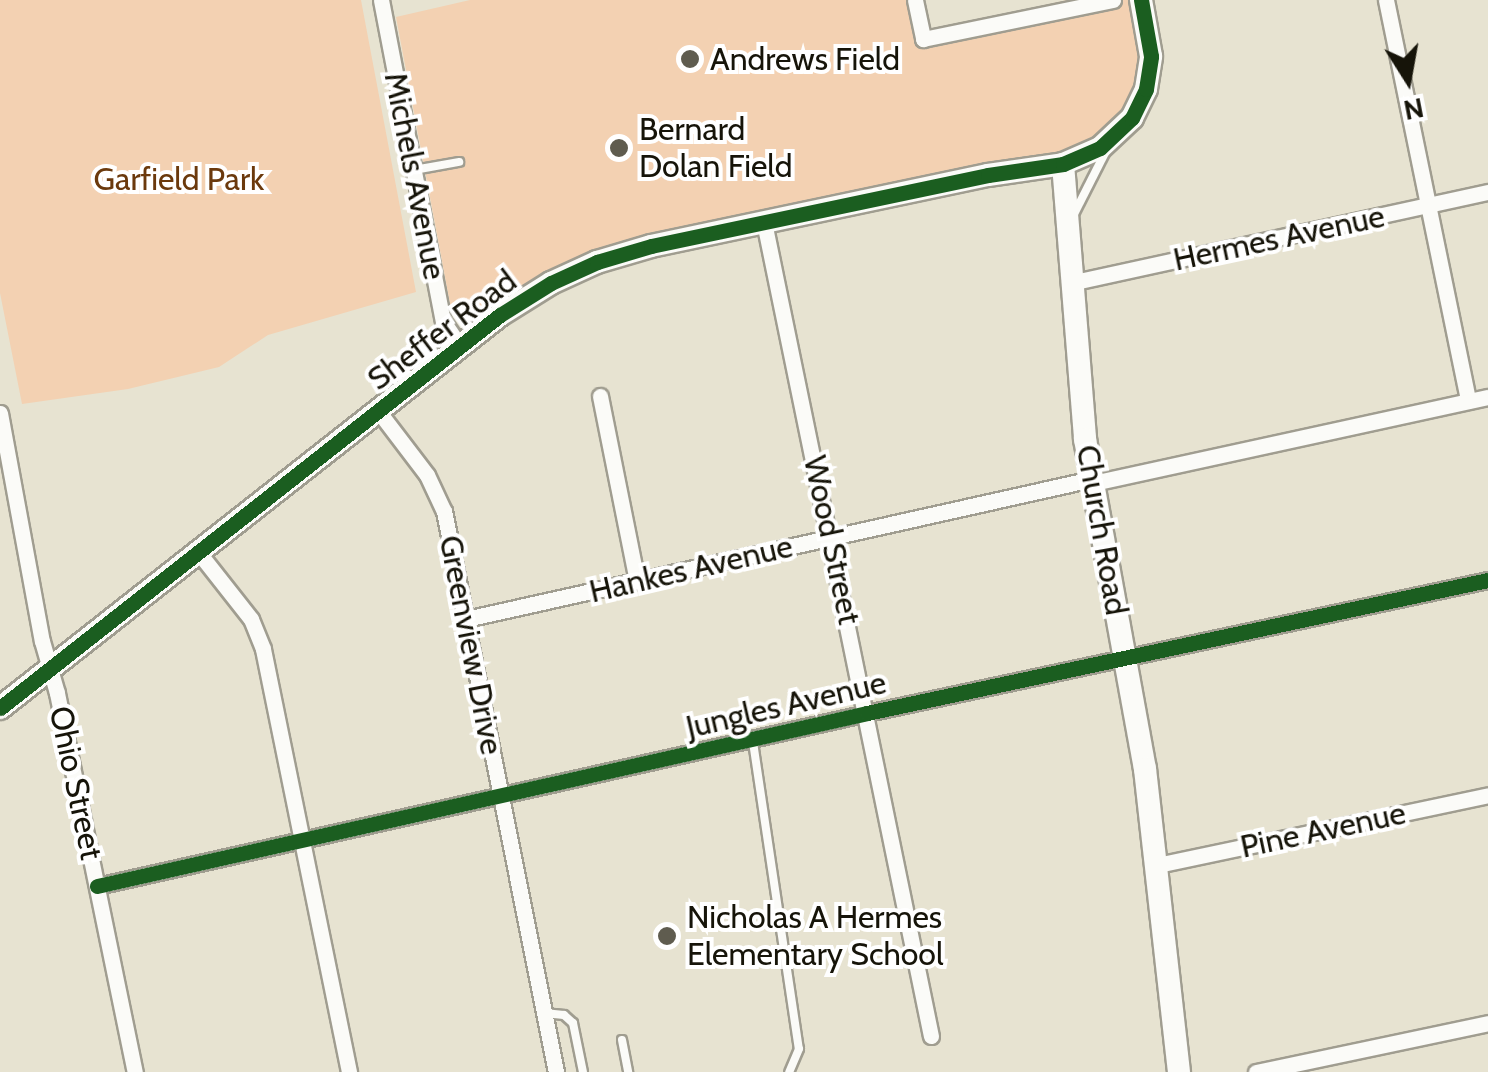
<!DOCTYPE html>
<html>
<head>
<meta charset="utf-8">
<style>
	body { margin:0 }
	#map { position:relative; width:1488px; height:1072px; overflow:hidden; background:#e7e3d1; font-family:Cabin,sans-serif }
	div>[style] { position:absolute }
	.green>* { inset:0; background:#f3d1b2 }
	.roads { filter:drop-shadow(2px 0 #a09d90) drop-shadow(-2px 0 #a09d90) drop-shadow(0 2px #a09d90) drop-shadow(0 -2px #a09d90) }
	.lane>* { height:8px; margin:-4px; padding:0 4px; transform-origin:4px; border-radius:4px; background:#fbfbf8 }
	.street>* { height:15px; margin:-7.5px; padding:0 7.5px; transform-origin:7.5px; border-radius:7.5px; background:#fbfbf8 }
	.secondary>* { height:22px; margin:-11px; padding:0 11px; transform-origin:11px; border-radius:11px; background:#fbfbf8 }
	.cycleway>* { height:15px; margin:-7.5px; padding:0 7.5px; transform-origin:7.5px; border-radius:7.5px; background:#1b5e20 }
	.dots>* { width:28px; height:28px; translate:-50% -50%; box-sizing:border-box; border:5px solid #fff; border-radius:50% }
	span { translate:-50% -50%; white-space:nowrap; text-align:center; line-height:1.15; -webkit-text-stroke:8px #fff; paint-order:stroke }
	.poi-label { font-size:32px; color:#161409 }
	.left { translate:0 -50%; text-align:left }
	.street-label { font-size:32px; color:#161409 }
	.park-label { font-size:32px; color:#6b390c }
	.north { position:absolute; left:1358px; top:30px; width:100px; height:100px; -webkit-text-stroke:8px #fff; paint-order:stroke; rotate:169deg; font-size:28px; font-weight:700; line-height:40px; text-align:center; color:#161409 }
	.north::after { content:''; display:block; margin:auto; width:35px; height:45px; background:#161409; clip-path:polygon(50% 0,100% 100%,50% 72%,0 100%) }
</style>
</head>
<body>
<div id="map">
	<div class="green">
		<div style="clip-path:polygon(0 0,361px 0,416px 292px,268px 335px,219px 367px,128px 389px,22px 404px,0 293px)"></div>
		<div style="clip-path:polygon(470px 0,921px 0,929px 31px,1067px 0,1133px 0,1143px 76px,1124px 116px,1081px 148px,608px 247px,560px 265px,472px 323px,452px 314px,396px 17px)"></div>
	</div>
	<div class="roads">
		<div class="lane">
			<div style="left:414px;top:170px;width:46px;rotate:-10.1deg"></div>
			<div style="left:1074px;top:214px;width:71px;rotate:-63.1deg"></div>
			<div style="left:753px;top:742px;width:310px;rotate:81.5deg"></div>
			<div style="left:799px;top:1049px;width:25px;rotate:113deg"></div>
			<div style="left:544px;top:1013px;width:20px;rotate:6deg"></div>
			<div style="left:564px;top:1015px;width:12px;rotate:42deg"></div>
			<div style="left:573px;top:1023px;width:50px;rotate:78.5deg"></div>
			<div style="left:622px;top:1040px;width:33px;rotate:79deg"></div>
		</div>
		<div class="street">
			<div style="left:381px;top:0;width:327px;rotate:79.1deg"></div>
			<div style="left:443px;top:321px;width:30px;rotate:56deg"></div>
			<div style="left:915px;top:0;width:40px;rotate:78deg"></div>
			<div style="left:923px;top:39px;width:194px;rotate:-11.6deg"></div>
			<div style="left:1386px;top:0;width:409px;rotate:78.4deg"></div>
			<div style="left:764px;top:222px;width:831px;rotate:78.41deg"></div>
			<div style="left:1070px;top:283px;width:428px;rotate:-12.3deg"></div>
			<div style="left:600px;top:396px;width:189px;rotate:78.7deg"></div>
			<div style="left:379px;top:412px;width:79px;rotate:52.7deg"></div>
			<div style="left:427px;top:475px;width:40px;rotate:65deg"></div>
			<div style="left:444px;top:511px;width:572px;rotate:78.71deg"></div>
			<div style="left:0;top:413px;width:232px;rotate:79.6deg"></div>
			<div style="left:42px;top:641px;width:54px;rotate:73.9deg"></div>
			<div style="left:57px;top:693px;width:387px;rotate:78.4deg"></div>
			<div style="left:1093px;top:483px;width:404px;rotate:-12.3deg"></div>
			<div style="left:199px;top:553px;width:84px;rotate:51.8deg"></div>
			<div style="left:251px;top:619px;width:32px;rotate:68deg"></div>
			<div style="left:263px;top:649px;width:432px;rotate:78.5deg"></div>
			<div style="left:466px;top:619px;width:641px;rotate:-12.61deg"></div>
			<div style="left:1157px;top:865px;width:338px;rotate:-11.9deg"></div>
			<div style="left:97px;top:886px;width:789px;rotate:-12.66deg"></div>
			<div style="left:867px;top:713px;width:635px;rotate:-12.09deg"></div>
			<div style="left:1256px;top:1072px;width:237px;rotate:-11.9deg"></div>
		</div>
		<div class="secondary">
			<div style="left:1063px;top:164px;width:276px;rotate:85.4deg"></div>
			<div style="left:1085px;top:439px;width:335px;rotate:79.7deg"></div>
			<div style="left:1145px;top:769px;width:305px;rotate:83.6deg"></div>
			<div style="left:0;top:708px;width:636px;rotate:-38.17deg"></div>
			<div style="left:500px;top:315px;width:60px;rotate:-32.1deg"></div>
			<div style="left:551px;top:283px;width:51px;rotate:-24.5deg"></div>
			<div style="left:597px;top:262px;width:56px;rotate:-16.5deg"></div>
			<div style="left:651px;top:246px;width:344px;rotate:-11.9deg"></div>
			<div style="left:988px;top:175px;width:76px;rotate:-8.3deg"></div>
			<div style="left:1063px;top:164px;width:40px;rotate:-23.4deg"></div>
			<div style="left:1100px;top:148px;width:44px;rotate:-43.2deg"></div>
			<div style="left:1132px;top:118px;width:32px;rotate:-64deg"></div>
			<div style="left:1146px;top:89px;width:33px;rotate:-81deg"></div>
			<div style="left:1151px;top:56px;width:57px;rotate:-100.1deg"></div>
		</div>
	</div>
	<div class="cycleway">
		<div style="left:0;top:708px;width:636px;rotate:-38.17deg"></div>
		<div style="left:500px;top:315px;width:60px;rotate:-32.1deg"></div>
		<div style="left:551px;top:283px;width:51px;rotate:-24.5deg"></div>
		<div style="left:597px;top:262px;width:56px;rotate:-16.5deg"></div>
		<div style="left:651px;top:246px;width:344px;rotate:-11.9deg"></div>
		<div style="left:988px;top:175px;width:76px;rotate:-8.3deg"></div>
		<div style="left:1063px;top:164px;width:40px;rotate:-23.4deg"></div>
		<div style="left:1100px;top:148px;width:44px;rotate:-43.2deg"></div>
		<div style="left:1132px;top:118px;width:32px;rotate:-64deg"></div>
		<div style="left:1146px;top:89px;width:33px;rotate:-81deg"></div>
		<div style="left:1151px;top:56px;width:57px;rotate:-100.1deg"></div>
		<div style="left:97px;top:886px;width:789px;rotate:-12.66deg"></div>
		<div style="left:867px;top:713px;width:635px;rotate:-12.09deg"></div>
	</div>
	<div class="dots">
		<div style="left:690px;top:59px;background:#5f5c4f"></div>
		<div style="left:619px;top:148px;background:#5f5c4f"></div>
		<div style="left:667px;top:936px;background:#5f5c4f"></div>
	</div>
	<div class="poi-label">
		<span class="left" style="left:710px;top:59px">Andrews Field</span>
		<span class="left" style="left:639px;top:148px">Bernard<br>Dolan Field</span>
		<span class="left" style="left:687px;top:936px">Nicholas A Hermes<br>Elementary School</span>
	</div>
	<div class="street-label">
		<span style="left:415px;top:176px;rotate:79deg">Michels Avenue</span>
		<span style="left:1279px;top:238px;rotate:-12deg">Hermes Avenue</span>
		<span style="left:442px;top:330px;rotate:-37deg">Sheffer Road</span>
		<span style="left:1102px;top:530px;rotate:80deg">Church Road</span>
		<span style="left:832px;top:540px;rotate:78deg">Wood Street</span>
		<span style="left:691px;top:569px;rotate:-13deg">Hankes Avenue</span>
		<span style="left:471px;top:645px;rotate:79deg">Greenview Drive</span>
		<span style="left:786px;top:705px;rotate:-13deg">Jungles Avenue</span>
		<span style="left:76px;top:783px;rotate:78deg">Ohio Street</span>
		<span style="left:1323px;top:830px;rotate:-12deg">Pine Avenue</span>
	</div>
	<div class="park-label">
		<span style="left:179px;top:179px">Garfield Park</span>
	</div>
	<div class="north">N</div>
</div>
</body>
</html>
